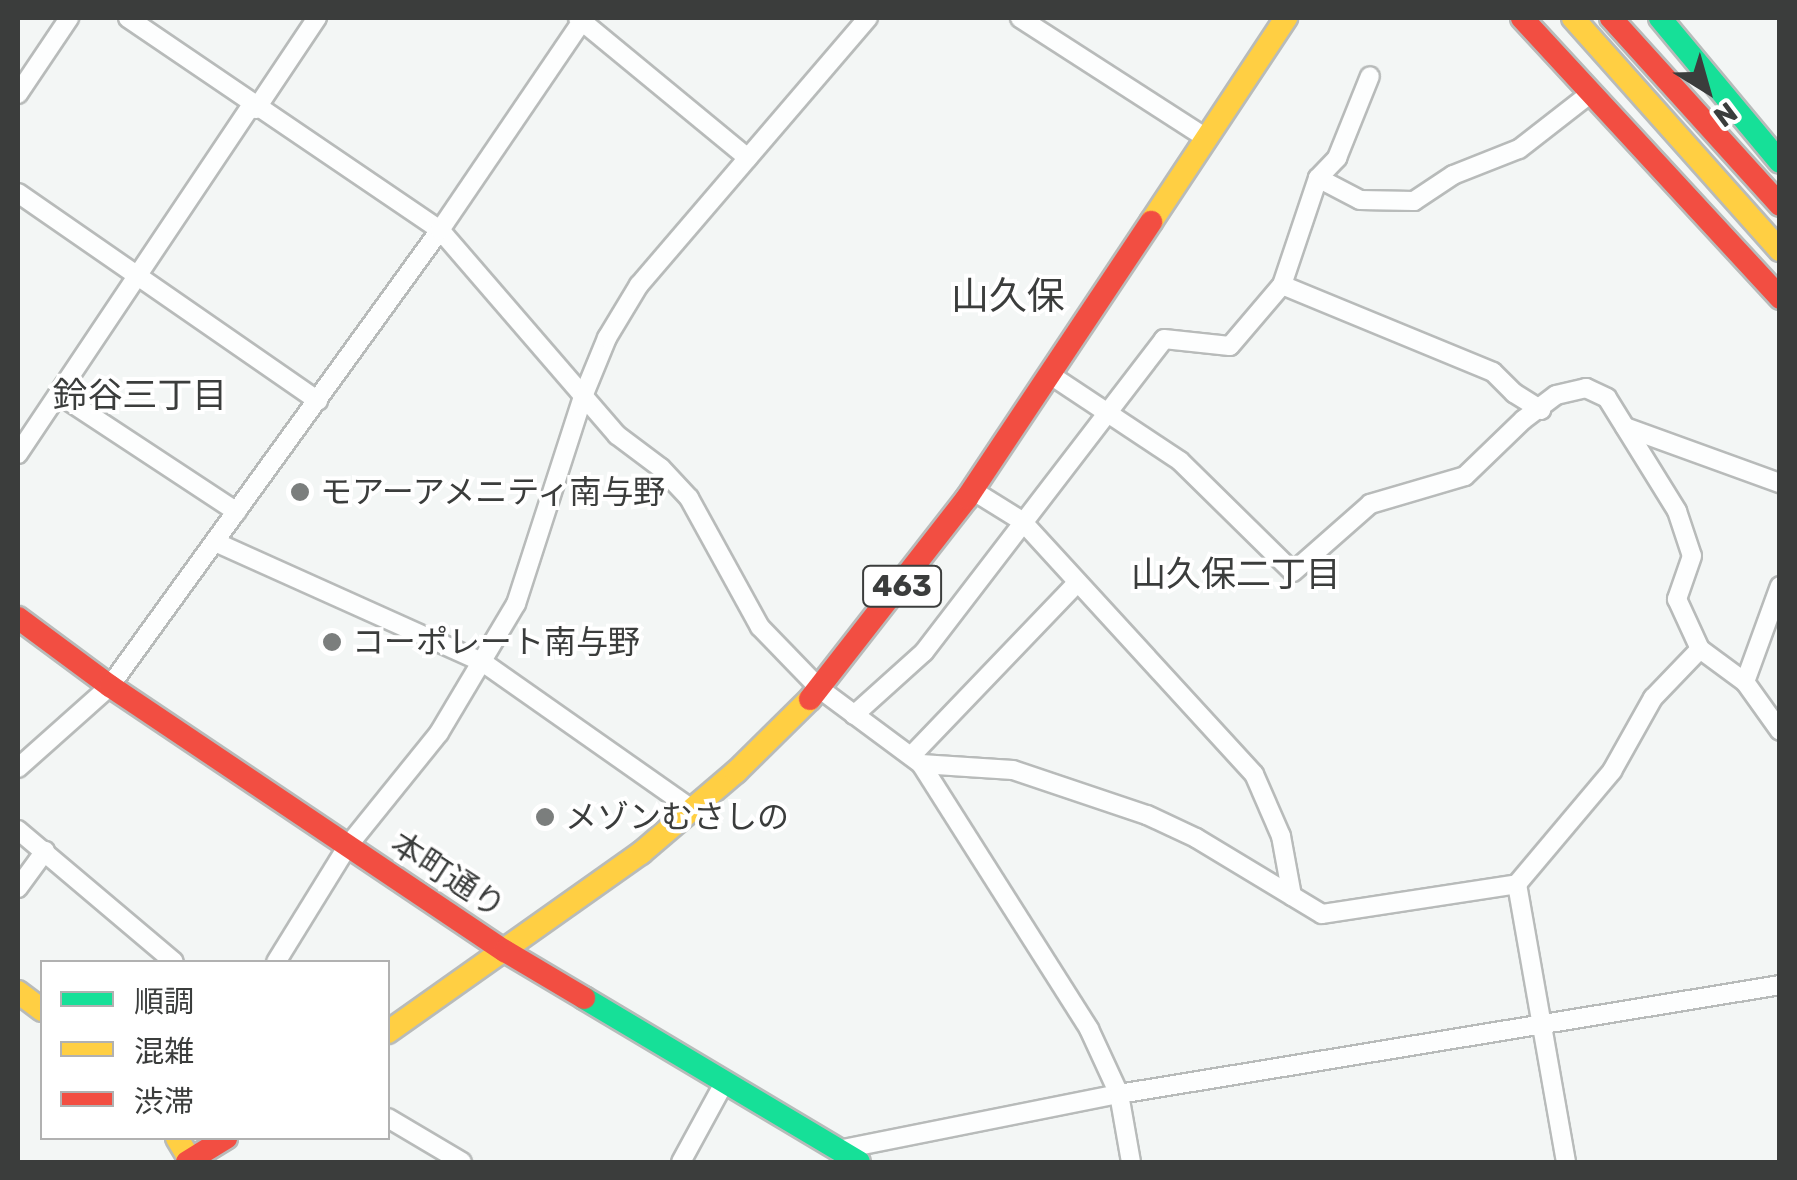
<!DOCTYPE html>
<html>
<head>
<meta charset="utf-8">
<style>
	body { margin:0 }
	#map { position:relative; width:1797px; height:1180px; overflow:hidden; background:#f3f6f5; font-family:Rubik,"Noto Sans JP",sans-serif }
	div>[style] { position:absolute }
	.roads { filter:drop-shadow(2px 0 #b8bbba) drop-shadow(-2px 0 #b8bbba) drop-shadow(0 2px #b8bbba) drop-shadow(0 -2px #b8bbba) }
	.street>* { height:18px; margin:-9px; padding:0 9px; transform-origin:9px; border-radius:9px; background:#fdfefe }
	.fast>* { height:22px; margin:-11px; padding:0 11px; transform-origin:11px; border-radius:11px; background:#16e098 }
	.slow>* { height:22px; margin:-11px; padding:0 11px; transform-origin:11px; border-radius:11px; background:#ffcf43 }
	.jam>* { height:22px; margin:-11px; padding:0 11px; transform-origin:11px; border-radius:11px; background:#f24e42 }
	.dots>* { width:28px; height:28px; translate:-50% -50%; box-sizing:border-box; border:5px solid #fff; border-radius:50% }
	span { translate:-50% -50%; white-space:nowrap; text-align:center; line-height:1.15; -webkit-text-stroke:8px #fff; paint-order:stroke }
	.shield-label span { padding:2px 8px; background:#fff; border:2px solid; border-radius:8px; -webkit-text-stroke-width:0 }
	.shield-label { font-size:30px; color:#3b3d3c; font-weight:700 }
	.poi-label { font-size:32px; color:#3b3d3c }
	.left { translate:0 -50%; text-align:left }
	.street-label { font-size:32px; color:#3b3d3c }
	.neighbourhood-label { font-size:35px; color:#3b3d3c }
	.quarter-label { font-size:38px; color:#3b3d3c }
	.frame { position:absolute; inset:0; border:20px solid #3b3d3c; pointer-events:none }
	.legend { position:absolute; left:40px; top:960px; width:350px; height:180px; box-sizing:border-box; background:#fff; border:2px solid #b1b1b1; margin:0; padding:12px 18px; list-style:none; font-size:30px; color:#3b3d3c }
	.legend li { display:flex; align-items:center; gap:20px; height:50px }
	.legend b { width:50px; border:2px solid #b1b1b1 }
	.north { position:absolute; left:1657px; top:40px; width:100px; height:100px; -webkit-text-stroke:8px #fff; paint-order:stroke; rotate:143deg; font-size:28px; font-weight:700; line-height:40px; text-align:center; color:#3b3d3c }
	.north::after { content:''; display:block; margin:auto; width:35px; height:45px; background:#3b3d3c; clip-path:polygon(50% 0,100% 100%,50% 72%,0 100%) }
</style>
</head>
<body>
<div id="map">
	<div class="roads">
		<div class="street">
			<div style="left:128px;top:18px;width:377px;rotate:34.2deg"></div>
			<div style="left:440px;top:230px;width:271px;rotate:49.2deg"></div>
			<div style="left:617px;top:435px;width:55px;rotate:36.9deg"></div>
			<div style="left:661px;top:468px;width:41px;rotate:47deg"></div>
			<div style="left:689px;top:498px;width:147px;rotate:61.2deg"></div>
			<div style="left:760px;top:627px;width:86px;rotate:45.9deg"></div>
			<div style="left:820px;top:689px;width:126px;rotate:36.6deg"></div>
			<div style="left:921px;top:764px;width:314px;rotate:57.6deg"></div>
			<div style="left:1089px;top:1029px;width:72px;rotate:65.2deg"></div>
			<div style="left:1119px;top:1094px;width:69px;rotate:80deg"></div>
			<div style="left:578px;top:18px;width:220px;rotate:39.5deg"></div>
			<div style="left:1020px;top:18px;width:221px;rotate:32.8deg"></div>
			<div style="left:18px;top:94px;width:92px;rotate:-56.1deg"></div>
			<div style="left:256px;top:109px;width:110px;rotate:-56.2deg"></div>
			<div style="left:1318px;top:178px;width:47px;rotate:27.6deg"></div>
			<div style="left:1360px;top:200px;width:54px;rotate:1.1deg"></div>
			<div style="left:1414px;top:201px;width:47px;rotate:-33.7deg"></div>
			<div style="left:1453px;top:175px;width:71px;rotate:-21.5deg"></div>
			<div style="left:1519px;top:149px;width:91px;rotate:-37.9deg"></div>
			<div style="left:18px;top:193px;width:365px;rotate:34.7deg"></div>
			<div style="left:1282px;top:285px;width:228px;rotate:22.4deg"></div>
			<div style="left:1493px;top:372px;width:30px;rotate:45deg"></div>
			<div style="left:1514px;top:393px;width:32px;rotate:32deg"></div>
			<div style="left:1049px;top:374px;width:157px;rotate:33.6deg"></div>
			<div style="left:1180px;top:461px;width:158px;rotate:44.5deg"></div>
			<div style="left:1293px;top:572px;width:103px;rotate:-41.4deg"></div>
			<div style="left:1370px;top:504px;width:99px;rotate:-16.4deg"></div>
			<div style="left:1465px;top:476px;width:81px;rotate:-44deg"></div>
			<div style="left:1523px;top:420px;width:41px;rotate:-37.1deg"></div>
			<div style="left:1556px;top:395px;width:31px;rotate:-13deg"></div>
			<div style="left:1586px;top:388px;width:23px;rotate:25deg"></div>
			<div style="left:1607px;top:398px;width:133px;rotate:58.2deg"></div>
			<div style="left:1677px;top:511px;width:47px;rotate:71.6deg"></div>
			<div style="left:1692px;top:556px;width:46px;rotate:109.2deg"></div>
			<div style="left:1677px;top:599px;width:55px;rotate:65.3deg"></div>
			<div style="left:1700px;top:649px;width:56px;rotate:36.3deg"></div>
			<div style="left:1745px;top:682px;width:102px;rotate:-70deg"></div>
			<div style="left:58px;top:394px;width:214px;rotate:33.4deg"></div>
			<div style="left:1625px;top:427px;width:165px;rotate:19.9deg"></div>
			<div style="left:18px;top:454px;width:420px;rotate:-56.2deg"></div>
			<div style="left:972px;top:490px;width:59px;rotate:31.8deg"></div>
			<div style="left:1022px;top:521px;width:343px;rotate:47.5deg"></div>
			<div style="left:1254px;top:774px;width:68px;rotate:66.5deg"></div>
			<div style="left:1281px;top:836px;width:61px;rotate:79.6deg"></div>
			<div style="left:215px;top:542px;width:295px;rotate:24.2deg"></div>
			<div style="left:484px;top:663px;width:256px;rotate:35.1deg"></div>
			<div style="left:1745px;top:682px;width:60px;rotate:54.5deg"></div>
			<div style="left:854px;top:715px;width:94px;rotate:-42deg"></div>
			<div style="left:924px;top:652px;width:394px;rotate:-52.5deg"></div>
			<div style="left:1164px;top:339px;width:66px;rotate:6.1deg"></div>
			<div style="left:1230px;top:346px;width:80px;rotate:-49.6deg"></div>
			<div style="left:1282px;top:285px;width:113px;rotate:-71.4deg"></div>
			<div style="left:1318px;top:178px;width:28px;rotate:-46deg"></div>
			<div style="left:1337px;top:158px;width:88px;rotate:-68.1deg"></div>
			<div style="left:912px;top:755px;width:238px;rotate:-46.2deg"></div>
			<div style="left:921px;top:764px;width:92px;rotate:3.7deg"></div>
			<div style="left:1013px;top:770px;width:141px;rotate:18.6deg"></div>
			<div style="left:1147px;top:815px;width:54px;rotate:25.1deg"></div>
			<div style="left:1196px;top:838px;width:147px;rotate:31.1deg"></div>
			<div style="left:1322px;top:914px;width:197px;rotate:-8.7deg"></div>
			<div style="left:18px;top:768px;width:123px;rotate:-41.7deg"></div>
			<div style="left:110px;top:686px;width:563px;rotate:-54.11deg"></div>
			<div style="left:440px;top:230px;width:256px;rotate:-55.8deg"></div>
			<div style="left:18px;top:830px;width:204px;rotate:40.2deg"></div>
			<div style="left:18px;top:888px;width:46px;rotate:-53.9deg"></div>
			<div style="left:276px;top:962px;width:135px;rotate:-58.3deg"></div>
			<div style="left:347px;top:847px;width:146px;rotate:-51.1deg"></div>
			<div style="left:439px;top:733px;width:150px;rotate:-59.2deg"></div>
			<div style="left:516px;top:604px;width:221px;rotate:-72.1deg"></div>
			<div style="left:584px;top:394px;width:61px;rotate:-67.7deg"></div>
			<div style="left:607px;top:338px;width:62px;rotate:-58.9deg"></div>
			<div style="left:639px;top:285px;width:352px;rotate:-49.4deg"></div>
			<div style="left:388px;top:1118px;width:86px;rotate:30.7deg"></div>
			<div style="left:838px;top:1150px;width:287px;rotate:-11.3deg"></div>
			<div style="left:1119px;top:1094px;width:670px;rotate:-9.36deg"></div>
			<div style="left:681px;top:1162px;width:90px;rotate:-61.4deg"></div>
			<div style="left:1566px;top:1162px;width:282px;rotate:-100deg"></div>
			<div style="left:1517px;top:884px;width:148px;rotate:-49.9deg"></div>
			<div style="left:1612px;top:771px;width:84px;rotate:-60.7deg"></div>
			<div style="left:1653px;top:698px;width:68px;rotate:-46.2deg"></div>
		</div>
		<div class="fast">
			<div style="left:1660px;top:18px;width:187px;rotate:50.2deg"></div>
			<div style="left:584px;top:998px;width:320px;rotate:30.8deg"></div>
		</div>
		<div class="slow">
			<div style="left:1573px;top:18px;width:311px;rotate:48.3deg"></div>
			<div style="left:1151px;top:222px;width:245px;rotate:-56.5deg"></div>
			<div style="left:18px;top:992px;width:30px;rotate:37deg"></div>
			<div style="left:388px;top:1032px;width:310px;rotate:-35.3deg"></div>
			<div style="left:641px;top:853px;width:125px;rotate:-40.5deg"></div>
			<div style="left:736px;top:772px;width:104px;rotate:-44.6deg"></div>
			<div style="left:177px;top:1138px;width:26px;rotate:59deg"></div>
		</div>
		<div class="jam">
			<div style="left:1522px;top:18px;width:381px;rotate:47.3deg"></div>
			<div style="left:1611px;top:18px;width:252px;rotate:47.9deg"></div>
			<div style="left:18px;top:618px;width:114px;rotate:36.5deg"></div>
			<div style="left:110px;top:686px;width:476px;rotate:33.9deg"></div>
			<div style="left:505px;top:951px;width:92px;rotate:30.7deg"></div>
			<div style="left:810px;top:699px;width:255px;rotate:-52deg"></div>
			<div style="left:967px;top:498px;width:332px;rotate:-56.3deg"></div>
			<div style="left:187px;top:1162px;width:46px;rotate:-31.6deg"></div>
		</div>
	</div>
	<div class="dots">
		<div style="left:300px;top:492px;background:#7b7e7d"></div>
		<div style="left:332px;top:642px;background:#7b7e7d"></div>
		<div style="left:545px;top:817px;background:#7b7e7d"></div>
	</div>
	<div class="shield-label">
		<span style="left:902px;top:586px">463</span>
	</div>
	<div class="poi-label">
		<span class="left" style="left:320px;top:492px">モアーアメニティ南与野</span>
		<span class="left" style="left:352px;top:642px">コーポレート南与野</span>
		<span class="left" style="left:565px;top:817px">メゾンむさしの</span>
	</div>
	<div class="street-label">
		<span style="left:448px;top:875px;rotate:33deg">本町通り</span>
	</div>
	<div class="neighbourhood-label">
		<span style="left:140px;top:395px">鈴谷三丁目</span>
		<span style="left:1236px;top:574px">山久保二丁目</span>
	</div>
	<div class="quarter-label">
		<span style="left:1008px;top:297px">山久保</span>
	</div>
	<div class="frame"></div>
	<ul class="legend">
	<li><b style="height:12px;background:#16e098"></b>順調</li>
	<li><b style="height:12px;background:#ffcf43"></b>混雑</li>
	<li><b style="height:12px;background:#f24e42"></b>渋滞</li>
	</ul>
	<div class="north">N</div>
</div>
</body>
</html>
